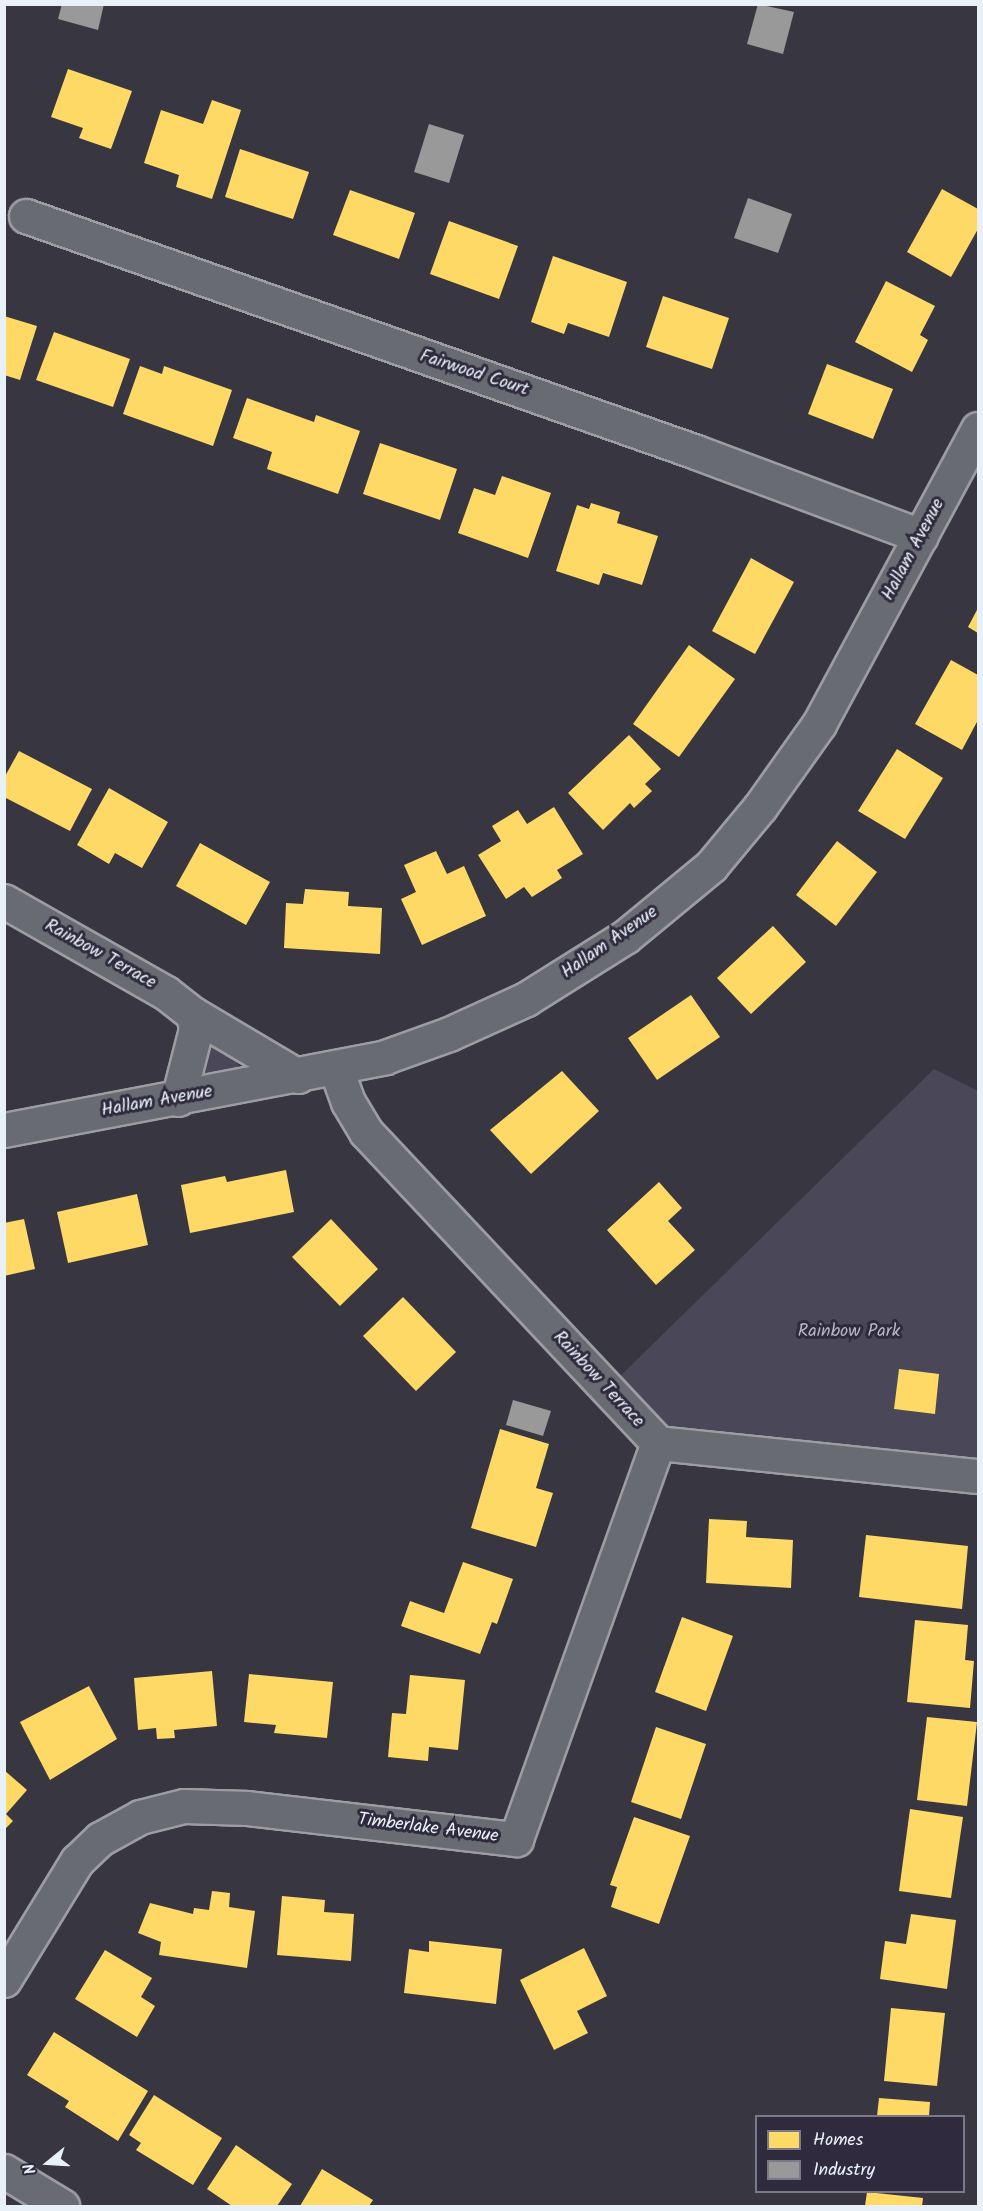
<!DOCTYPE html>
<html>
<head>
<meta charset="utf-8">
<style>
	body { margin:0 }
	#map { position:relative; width:983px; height:2211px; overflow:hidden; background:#383640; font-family:Kalam,sans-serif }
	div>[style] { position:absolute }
	.green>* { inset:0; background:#4a4858 }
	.homes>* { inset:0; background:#ffd966 }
	.industry>* { inset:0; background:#999 }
	.roads { filter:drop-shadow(2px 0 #9c9ca2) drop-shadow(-2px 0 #9c9ca2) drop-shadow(0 2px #9c9ca2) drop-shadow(0 -2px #9c9ca2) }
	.minor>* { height:33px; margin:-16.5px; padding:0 16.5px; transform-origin:16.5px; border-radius:16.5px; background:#696b72 }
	span { translate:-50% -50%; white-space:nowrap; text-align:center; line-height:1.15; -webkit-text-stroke:6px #2f2a3d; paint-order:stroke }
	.street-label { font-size:18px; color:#e8f1f8 }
	.park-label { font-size:18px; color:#b2b7c1 }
	.frame { position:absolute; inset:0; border:6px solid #e8f1f8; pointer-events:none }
	.legend { position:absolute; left:755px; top:2115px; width:210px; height:78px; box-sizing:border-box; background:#2f2a3d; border:2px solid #797a88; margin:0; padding:8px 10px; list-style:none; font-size:18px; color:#e8f1f8 }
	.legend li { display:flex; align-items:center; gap:12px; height:30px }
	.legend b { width:30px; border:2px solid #797a88 }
	.north { position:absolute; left:18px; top:2133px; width:60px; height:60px; -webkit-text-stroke:4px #2f2a3d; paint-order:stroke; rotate:252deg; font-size:16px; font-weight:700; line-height:24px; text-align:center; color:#e8f1f8 }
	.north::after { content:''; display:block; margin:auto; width:21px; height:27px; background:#e8f1f8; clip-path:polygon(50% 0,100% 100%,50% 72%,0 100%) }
</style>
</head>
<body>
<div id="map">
	<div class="green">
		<div style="clip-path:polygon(205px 1042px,237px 1062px,239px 1069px,201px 1076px)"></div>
		<div style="clip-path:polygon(934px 1069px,978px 1091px,978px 1476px,658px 1443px,607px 1389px)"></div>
	</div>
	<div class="homes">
		<div style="clip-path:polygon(68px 69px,132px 91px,111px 149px,79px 138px,83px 128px,51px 117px)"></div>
		<div style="clip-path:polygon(212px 100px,241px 110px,212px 199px,176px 187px,179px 175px,144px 163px,161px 110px,203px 124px)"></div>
		<div style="clip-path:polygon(240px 149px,309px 172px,293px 219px,225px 197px)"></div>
		<div style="clip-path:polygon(942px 189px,978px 209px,978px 229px,951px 277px,907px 252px)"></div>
		<div style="clip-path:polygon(350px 190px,415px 213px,399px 259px,333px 235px)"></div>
		<div style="clip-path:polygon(449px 221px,518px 246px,499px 299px,430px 274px)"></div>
		<div style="clip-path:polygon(553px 256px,627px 282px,609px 337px,568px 323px,564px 334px,531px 322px)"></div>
		<div style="clip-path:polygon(886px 281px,935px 306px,920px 335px,928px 340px,912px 372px,855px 342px)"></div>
		<div style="clip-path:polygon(663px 296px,729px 318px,712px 369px,646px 347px)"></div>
		<div style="clip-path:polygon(4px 316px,37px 326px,20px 380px,4px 375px)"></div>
		<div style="clip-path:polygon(54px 332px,130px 359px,113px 407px,36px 380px)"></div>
		<div style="clip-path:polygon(827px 364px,893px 389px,873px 439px,808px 414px)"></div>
		<div style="clip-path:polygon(140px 366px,162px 374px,164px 366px,232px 390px,213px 446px,123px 414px)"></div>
		<div style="clip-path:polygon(247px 398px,314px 422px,316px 415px,360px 431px,338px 494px,267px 469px,272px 452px,233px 438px)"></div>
		<div style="clip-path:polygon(380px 443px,457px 469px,440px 520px,363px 494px)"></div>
		<div style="clip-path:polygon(502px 476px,551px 493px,528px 558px,458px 533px,474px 488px,495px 495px)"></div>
		<div style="clip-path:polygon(591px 503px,620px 512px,617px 523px,658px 536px,642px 585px,603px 573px,599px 585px,556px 571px,577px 505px,589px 509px)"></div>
		<div style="clip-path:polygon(751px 558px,794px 582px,755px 654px,712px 631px)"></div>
		<div style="clip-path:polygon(978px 608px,978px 633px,968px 627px)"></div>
		<div style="clip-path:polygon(689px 645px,735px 679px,679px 757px,633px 724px)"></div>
		<div style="clip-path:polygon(951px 660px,978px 675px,978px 720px,962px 750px,915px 724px)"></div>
		<div style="clip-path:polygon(629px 735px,661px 769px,645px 784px,652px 791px,634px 808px,630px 803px,603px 830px,568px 793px)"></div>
		<div style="clip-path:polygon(897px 749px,943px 778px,905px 839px,858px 811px)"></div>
		<div style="clip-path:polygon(19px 751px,92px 789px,70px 831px,4px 797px,4px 778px)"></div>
		<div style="clip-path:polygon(109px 788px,168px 822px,142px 868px,115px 853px,109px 864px,77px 845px)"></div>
		<div style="clip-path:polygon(554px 807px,583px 854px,557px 870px,562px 878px,532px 897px,524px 887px,506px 899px,478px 855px,501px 841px,492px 826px,518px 810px,527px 824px)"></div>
		<div style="clip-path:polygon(837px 841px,877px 872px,836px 926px,796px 895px)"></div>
		<div style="clip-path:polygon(200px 843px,270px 882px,246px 925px,176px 886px)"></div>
		<div style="clip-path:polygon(436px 851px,447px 874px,464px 866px,486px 916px,422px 945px,401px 899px,416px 892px,404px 865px)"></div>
		<div style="clip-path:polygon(305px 889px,349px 892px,348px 906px,382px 908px,380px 954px,284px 948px,286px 903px,303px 904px)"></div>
		<div style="clip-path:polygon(773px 926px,806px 962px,751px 1014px,717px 978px)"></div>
		<div style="clip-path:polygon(691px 995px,720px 1037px,657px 1080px,628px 1038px)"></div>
		<div style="clip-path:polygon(562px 1071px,599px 1111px,531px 1174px,490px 1130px)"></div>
		<div style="clip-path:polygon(286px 1170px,294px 1212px,190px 1233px,181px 1185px,225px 1176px,227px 1182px)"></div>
		<div style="clip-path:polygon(659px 1182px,682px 1208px,668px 1221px,695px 1250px,656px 1285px,607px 1230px)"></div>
		<div style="clip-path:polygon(137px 1194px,148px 1245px,68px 1263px,57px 1212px)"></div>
		<div style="clip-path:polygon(24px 1219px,35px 1269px,4px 1276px,4px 1223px)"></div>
		<div style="clip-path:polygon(331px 1219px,378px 1269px,340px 1306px,292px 1257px)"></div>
		<div style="clip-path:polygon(403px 1297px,456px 1352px,416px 1391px,363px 1336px)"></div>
		<div style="clip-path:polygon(899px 1369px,939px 1374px,935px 1414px,894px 1409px)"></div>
		<div style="clip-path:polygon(500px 1429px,549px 1444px,536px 1488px,553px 1493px,536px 1547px,471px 1528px)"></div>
		<div style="clip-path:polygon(709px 1519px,747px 1521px,746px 1537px,793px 1540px,791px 1588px,706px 1583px)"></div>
		<div style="clip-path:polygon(866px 1535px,968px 1546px,962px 1609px,859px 1597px)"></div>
		<div style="clip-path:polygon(463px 1562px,513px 1579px,497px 1624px,492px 1622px,480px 1654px,401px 1626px,410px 1601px,444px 1613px)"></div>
		<div style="clip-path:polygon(682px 1617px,733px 1636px,706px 1711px,655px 1692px)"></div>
		<div style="clip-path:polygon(915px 1620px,968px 1625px,965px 1660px,974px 1661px,970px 1708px,907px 1702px)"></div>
		<div style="clip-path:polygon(212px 1671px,217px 1726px,174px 1730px,175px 1738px,157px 1739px,156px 1728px,138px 1730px,134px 1678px)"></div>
		<div style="clip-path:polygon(249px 1674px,333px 1682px,327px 1738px,274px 1733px,276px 1725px,244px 1722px)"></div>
		<div style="clip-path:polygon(410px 1675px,465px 1680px,458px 1750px,429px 1747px,428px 1761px,388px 1757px,392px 1713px,406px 1714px)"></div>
		<div style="clip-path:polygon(89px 1686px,117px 1739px,50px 1780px,20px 1722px)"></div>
		<div style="clip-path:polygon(927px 1717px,977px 1722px,967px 1806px,917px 1800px)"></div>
		<div style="clip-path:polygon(656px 1727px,706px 1744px,681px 1819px,631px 1802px)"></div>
		<div style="clip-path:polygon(4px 1770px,27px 1790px,6px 1814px,13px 1821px,4px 1830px)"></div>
		<div style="clip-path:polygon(910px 1809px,963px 1817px,951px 1898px,899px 1891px)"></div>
		<div style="clip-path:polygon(634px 1817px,690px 1836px,659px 1924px,611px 1907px,617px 1887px,610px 1885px)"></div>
		<div style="clip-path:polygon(212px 1891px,230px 1893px,229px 1907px,255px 1911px,247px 1968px,159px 1955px,161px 1942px,138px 1933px,150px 1903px,193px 1914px,194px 1908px,209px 1910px)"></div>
		<div style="clip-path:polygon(282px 1896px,325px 1900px,324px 1912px,354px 1914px,351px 1961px,277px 1955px)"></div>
		<div style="clip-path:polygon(911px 1914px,956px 1920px,947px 1989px,880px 1979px,885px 1941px,906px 1944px)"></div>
		<div style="clip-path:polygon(429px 1941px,502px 1949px,496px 2004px,404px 1993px,409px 1949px,429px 1952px)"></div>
		<div style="clip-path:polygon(584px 1948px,607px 1996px,577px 2011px,588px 2033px,554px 2050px,520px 1980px)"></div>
		<div style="clip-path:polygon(105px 1950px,152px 1978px,141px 1997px,155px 2006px,137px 2037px,75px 1999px)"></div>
		<div style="clip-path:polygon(891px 2008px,945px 2013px,937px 2086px,884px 2081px)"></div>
		<div style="clip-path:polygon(54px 2032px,148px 2091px,118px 2141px,65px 2107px,69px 2101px,27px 2075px)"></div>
		<div style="clip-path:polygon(154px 2095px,222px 2138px,193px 2185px,136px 2150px,141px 2143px,129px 2135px)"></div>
		<div style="clip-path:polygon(879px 2098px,930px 2102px,929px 2116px,877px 2116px)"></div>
		<div style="clip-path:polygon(236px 2145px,292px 2184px,277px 2206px,232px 2206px,207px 2189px)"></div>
		<div style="clip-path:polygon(322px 2169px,373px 2200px,369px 2206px,300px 2206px)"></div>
		<div style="clip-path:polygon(867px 2192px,923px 2198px,922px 2206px,865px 2206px)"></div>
	</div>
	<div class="industry">
		<div style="clip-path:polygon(62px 4px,104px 4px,98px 30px,58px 19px)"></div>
		<div style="clip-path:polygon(758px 4px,794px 12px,783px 54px,747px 44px)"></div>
		<div style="clip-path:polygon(429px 124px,464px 135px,449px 183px,414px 172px)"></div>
		<div style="clip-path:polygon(748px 198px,792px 214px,778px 253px,734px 238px)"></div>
		<div style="clip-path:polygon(513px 1400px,551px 1411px,543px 1436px,506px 1425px)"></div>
	</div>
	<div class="roads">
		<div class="minor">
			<div style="left:26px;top:216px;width:710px;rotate:19.4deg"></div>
			<div style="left:696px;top:452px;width:240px;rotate:20.5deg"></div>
			<div style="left:4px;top:901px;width:186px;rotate:29.6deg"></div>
			<div style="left:166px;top:993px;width:34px;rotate:38deg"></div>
			<div style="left:193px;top:1014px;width:122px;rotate:30.6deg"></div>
			<div style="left:336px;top:1069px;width:35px;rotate:70deg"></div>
			<div style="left:348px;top:1102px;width:35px;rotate:59deg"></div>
			<div style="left:366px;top:1132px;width:427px;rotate:46.8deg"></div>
			<div style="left:658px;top:1443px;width:322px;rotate:5.9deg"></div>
			<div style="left:178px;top:1099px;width:72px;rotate:-75.6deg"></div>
			<div style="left:196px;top:1029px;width:15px;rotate:-101deg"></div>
			<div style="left:4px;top:1130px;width:388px;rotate:-10.8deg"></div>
			<div style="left:385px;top:1057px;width:68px;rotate:-19.8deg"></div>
			<div style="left:449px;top:1034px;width:85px;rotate:-24.4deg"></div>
			<div style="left:526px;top:999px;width:117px;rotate:-32.1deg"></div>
			<div style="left:625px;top:937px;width:112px;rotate:-39.5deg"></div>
			<div style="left:711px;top:866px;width:77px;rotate:-50.3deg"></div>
			<div style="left:760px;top:807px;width:102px;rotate:-54.6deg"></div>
			<div style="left:819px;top:724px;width:335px;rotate:-61.7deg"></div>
			<div style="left:4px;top:1980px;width:140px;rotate:-58.5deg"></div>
			<div style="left:77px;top:1861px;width:32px;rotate:-44deg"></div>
			<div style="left:100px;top:1839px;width:46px;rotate:-28.8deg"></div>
			<div style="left:140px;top:1817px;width:45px;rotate:-14deg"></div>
			<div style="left:184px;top:1806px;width:63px;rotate:1.8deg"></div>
			<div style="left:247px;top:1808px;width:271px;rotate:6.6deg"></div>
			<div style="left:516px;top:1839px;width:421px;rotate:-70.3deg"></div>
			<div style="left:4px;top:2171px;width:68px;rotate:31.1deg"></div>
		</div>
	</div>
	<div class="street-label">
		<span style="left:474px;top:374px;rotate:18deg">Fairwood Court</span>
		<span style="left:914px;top:550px;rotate:-62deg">Hallam Avenue</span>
		<span style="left:610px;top:943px;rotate:-35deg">Hallam Avenue</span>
		<span style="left:100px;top:955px;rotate:29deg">Rainbow Terrace</span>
		<span style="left:157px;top:1102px;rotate:-10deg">Hallam Avenue</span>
		<span style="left:598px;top:1380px;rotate:47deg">Rainbow Terrace</span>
		<span style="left:428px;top:1829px;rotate:7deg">Timberlake Avenue</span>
	</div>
	<div class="park-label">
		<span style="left:849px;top:1332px">Rainbow Park</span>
	</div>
	<div class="frame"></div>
	<ul class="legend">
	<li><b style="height:16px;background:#ffd966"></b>Homes</li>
	<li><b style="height:16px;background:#999"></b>Industry</li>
	</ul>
	<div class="north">N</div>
</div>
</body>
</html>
